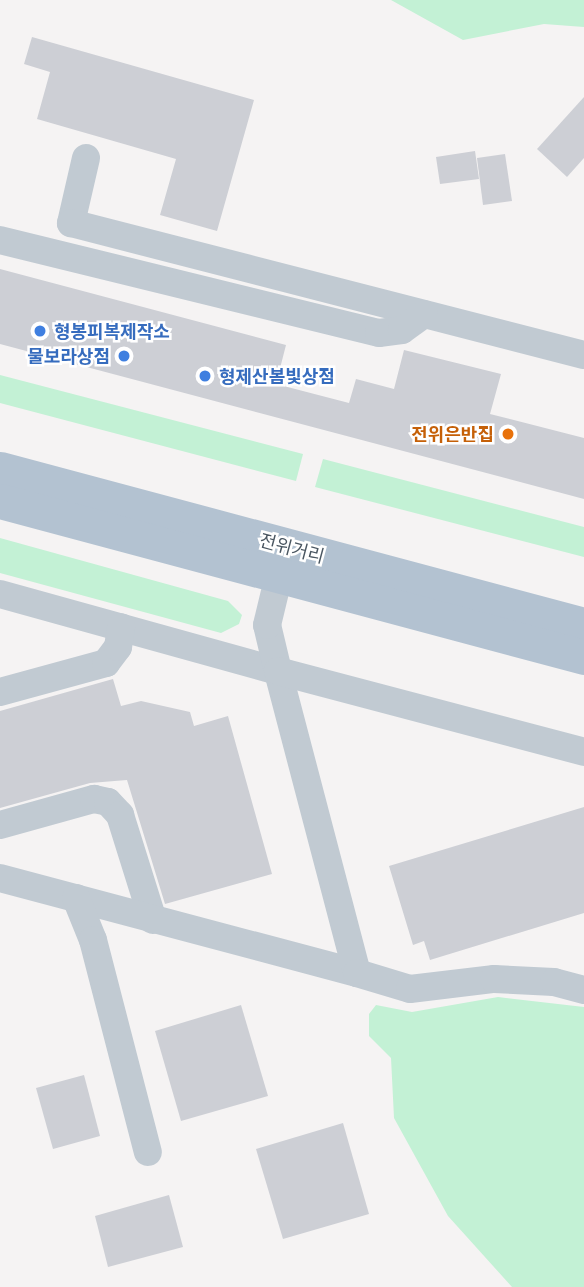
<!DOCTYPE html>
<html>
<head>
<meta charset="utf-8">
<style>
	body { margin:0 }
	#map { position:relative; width:584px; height:1287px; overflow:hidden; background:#f5f3f3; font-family:Commissioner,"Noto Sans KR",sans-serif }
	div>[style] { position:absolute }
	.green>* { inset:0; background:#c3f1d5 }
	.building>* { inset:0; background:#cdcfd5 }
	.minor>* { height:28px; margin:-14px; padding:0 14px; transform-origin:14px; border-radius:14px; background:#c1cad2 }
	.major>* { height:35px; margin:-17.5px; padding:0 17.5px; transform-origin:17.5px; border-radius:17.5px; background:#b3c2d1 }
	.dots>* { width:19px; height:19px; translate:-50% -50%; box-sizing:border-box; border:4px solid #fff; border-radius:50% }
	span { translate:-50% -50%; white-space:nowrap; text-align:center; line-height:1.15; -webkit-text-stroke:5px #fff; paint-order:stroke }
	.shop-label { font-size:18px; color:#366cbe; font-weight:700 }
	.left { translate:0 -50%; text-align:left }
	.right { translate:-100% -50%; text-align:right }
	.food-label { font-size:18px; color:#c56008; font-weight:700 }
	.street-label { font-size:18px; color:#4a5661 }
</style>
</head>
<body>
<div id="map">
	<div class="green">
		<div style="clip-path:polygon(391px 0,584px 0,584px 27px,544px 24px,463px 40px)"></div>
		<div style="clip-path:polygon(0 375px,303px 454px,296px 481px,0 403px)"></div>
		<div style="clip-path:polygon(323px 459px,584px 527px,584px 557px,315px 487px)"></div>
		<div style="clip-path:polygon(0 538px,228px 601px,242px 615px,239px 624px,221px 633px,0 573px)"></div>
		<div style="clip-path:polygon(498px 997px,584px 1007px,584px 1287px,512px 1287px,448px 1216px,394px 1118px,391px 1058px,369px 1036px,369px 1014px,376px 1005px,412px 1012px)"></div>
	</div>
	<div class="building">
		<div style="clip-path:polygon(32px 37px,254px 100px,217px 231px,160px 215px,176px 159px,37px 119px,50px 72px,24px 64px)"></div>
		<div style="clip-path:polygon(584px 97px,584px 158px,567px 177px,537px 149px)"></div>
		<div style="clip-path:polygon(475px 151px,479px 179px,440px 184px,436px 157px)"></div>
		<div style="clip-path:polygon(505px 154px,512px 201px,483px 205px,477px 158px)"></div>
		<div style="clip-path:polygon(0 269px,286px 345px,276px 384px,349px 403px,356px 379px,394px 389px,404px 350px,501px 374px,490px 414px,584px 438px,584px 499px,0 344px)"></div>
		<div style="clip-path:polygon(113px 679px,121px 706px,141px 701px,190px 712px,194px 726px,228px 716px,272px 874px,165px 904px,127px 780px,90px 783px,0 808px,0 711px)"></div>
		<div style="clip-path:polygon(584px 807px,584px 913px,430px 960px,424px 941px,413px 945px,389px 866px)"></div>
		<div style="clip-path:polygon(241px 1005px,268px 1096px,181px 1121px,155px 1031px)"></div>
		<div style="clip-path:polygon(84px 1075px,100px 1136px,53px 1149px,36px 1088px)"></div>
		<div style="clip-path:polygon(343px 1123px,369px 1214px,283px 1239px,256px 1149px)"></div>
		<div style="clip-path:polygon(169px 1195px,183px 1247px,108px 1267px,95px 1216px)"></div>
	</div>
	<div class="minor">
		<div style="left:86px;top:158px;width:67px;rotate:103deg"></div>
		<div style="left:71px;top:223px;width:530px;rotate:14.43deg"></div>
		<div style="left:0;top:240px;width:390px;rotate:13.8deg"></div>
		<div style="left:379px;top:333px;width:23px;rotate:-7deg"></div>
		<div style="left:402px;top:330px;width:27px;rotate:-36deg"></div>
		<div style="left:0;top:594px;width:288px;rotate:15.5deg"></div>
		<div style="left:278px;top:671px;width:47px;rotate:-103.4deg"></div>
		<div style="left:267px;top:625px;width:51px;rotate:-76.5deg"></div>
		<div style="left:0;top:692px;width:110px;rotate:-15.3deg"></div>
		<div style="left:106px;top:663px;width:20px;rotate:-53deg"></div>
		<div style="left:118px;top:647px;width:20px;rotate:-81deg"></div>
		<div style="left:0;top:825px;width:98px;rotate:-15.5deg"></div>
		<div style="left:94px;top:799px;width:14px;rotate:12deg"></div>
		<div style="left:108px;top:802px;width:18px;rotate:47deg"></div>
		<div style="left:120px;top:815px;width:110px;rotate:72.6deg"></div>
		<div style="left:0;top:878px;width:369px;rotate:14.9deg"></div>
		<div style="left:357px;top:973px;width:312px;rotate:-104.7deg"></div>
		<div style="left:278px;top:671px;width:317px;rotate:14.8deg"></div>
		<div style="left:76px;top:898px;width:45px;rotate:68deg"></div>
		<div style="left:93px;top:940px;width:219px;rotate:75.5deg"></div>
		<div style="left:357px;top:973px;width:55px;rotate:16.8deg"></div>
		<div style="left:410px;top:989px;width:85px;rotate:-6.8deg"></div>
		<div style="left:494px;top:979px;width:60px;rotate:2.9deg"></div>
		<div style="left:554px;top:982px;width:31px;rotate:15deg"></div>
	</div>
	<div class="major">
		<div style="left:0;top:469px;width:604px;rotate:14.96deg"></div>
		<div style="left:0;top:501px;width:604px;rotate:14.96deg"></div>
	</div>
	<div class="dots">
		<div style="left:40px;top:331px;background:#3f7fe0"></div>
		<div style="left:124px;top:356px;background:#3f7fe0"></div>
		<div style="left:205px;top:376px;background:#3f7fe0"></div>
		<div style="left:508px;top:434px;background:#e8710a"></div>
	</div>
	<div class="shop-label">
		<span class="left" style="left:54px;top:331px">형봉피복제작소</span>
		<span class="right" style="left:110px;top:356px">물보라상점</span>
		<span class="left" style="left:219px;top:376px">형제산봄빛상점</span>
	</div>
	<div class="food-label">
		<span class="right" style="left:494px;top:434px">전위은반집</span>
	</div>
	<div class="street-label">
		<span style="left:292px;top:548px;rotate:15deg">전위거리</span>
	</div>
</div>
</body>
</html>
